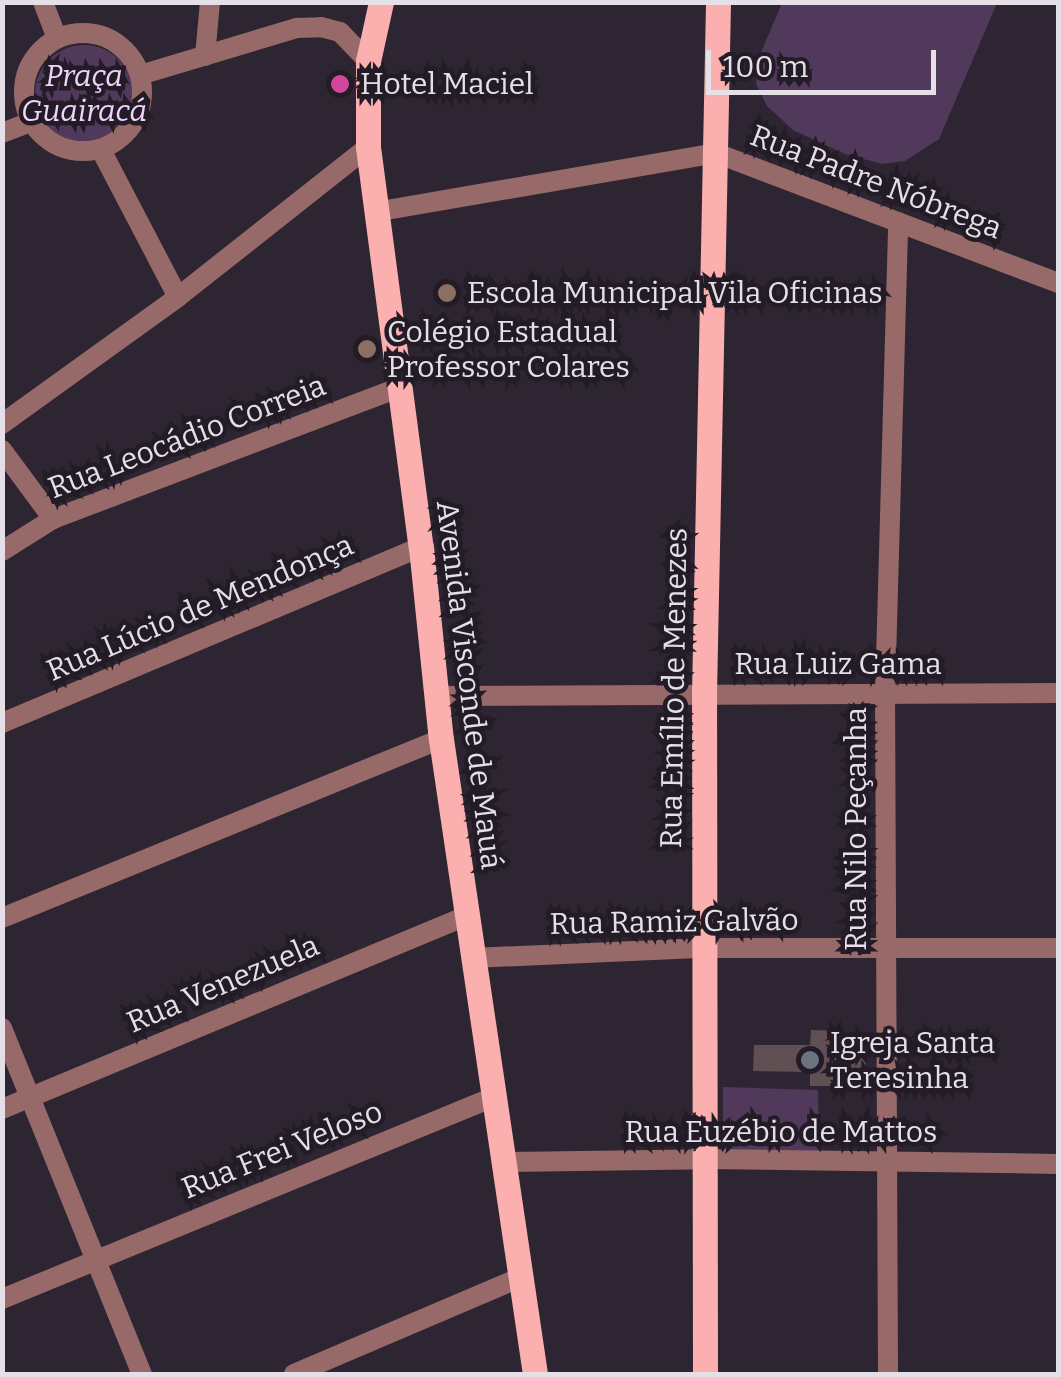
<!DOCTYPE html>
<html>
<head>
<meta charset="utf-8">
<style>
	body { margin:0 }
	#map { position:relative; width:1061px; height:1377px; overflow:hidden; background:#2d2531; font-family:Bitter,serif }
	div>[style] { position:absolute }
	.green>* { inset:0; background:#51395c }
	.round { border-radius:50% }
	.building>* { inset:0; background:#605054 }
	.minor>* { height:20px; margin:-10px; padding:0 10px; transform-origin:10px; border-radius:10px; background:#976a69 }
	.minor>.ring { margin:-10px; padding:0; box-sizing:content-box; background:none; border:20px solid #976a69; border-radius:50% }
	.major>* { height:25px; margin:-12.5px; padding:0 12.5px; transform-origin:12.5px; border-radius:12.5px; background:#fbb0af }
	.dots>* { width:28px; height:28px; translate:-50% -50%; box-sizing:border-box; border:5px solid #231c27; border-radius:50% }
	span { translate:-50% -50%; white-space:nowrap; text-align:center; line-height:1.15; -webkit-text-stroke:9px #231c27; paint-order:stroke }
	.park-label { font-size:30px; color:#eed4fb; font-style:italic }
	.poi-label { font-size:30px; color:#e5e0e8 }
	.left { translate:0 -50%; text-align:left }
	.street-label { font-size:30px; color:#e5e0e8 }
	.frame { position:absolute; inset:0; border:5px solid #e5e0e8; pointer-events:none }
	.scale { position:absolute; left:706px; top:50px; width:230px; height:45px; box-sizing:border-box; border:5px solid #e5e0e8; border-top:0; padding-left:12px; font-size:30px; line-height:35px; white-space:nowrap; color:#e5e0e8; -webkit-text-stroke:8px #231c27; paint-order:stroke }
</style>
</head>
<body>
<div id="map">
	<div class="green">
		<div style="clip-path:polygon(782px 3px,782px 2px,997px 3px,939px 139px,905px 161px,882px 164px,845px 154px,793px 130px,767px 106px,756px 84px,759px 57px)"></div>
		<div class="round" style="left:35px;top:45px;width:98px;height:98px"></div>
		<div style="clip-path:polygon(723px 1087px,818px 1090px,819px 1151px,723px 1150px)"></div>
	</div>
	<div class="building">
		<div style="clip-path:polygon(811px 1030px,840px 1031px,840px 1048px,866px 1048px,866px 1076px,841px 1076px,841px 1086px,810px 1086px,810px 1072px,753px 1071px,754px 1045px,810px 1045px)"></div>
	</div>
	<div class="minor">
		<div style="left:43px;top:2px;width:39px;rotate:69deg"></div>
		<div class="ring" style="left:24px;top:33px;width:98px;height:98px"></div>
		<div style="left:205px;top:56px;width:54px;rotate:-84.7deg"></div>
		<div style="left:140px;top:75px;width:164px;rotate:-16.7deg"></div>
		<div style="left:297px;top:28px;width:24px;rotate:-2deg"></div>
		<div style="left:321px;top:27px;width:20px;rotate:15deg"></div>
		<div style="left:340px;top:32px;width:40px;rotate:46deg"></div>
		<div style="left:2px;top:133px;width:31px;rotate:-21deg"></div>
		<div style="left:101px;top:150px;width:166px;rotate:62.4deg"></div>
		<div style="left:375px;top:212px;width:346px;rotate:-9.8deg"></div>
		<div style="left:716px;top:153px;width:366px;rotate:20.8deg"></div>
		<div style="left:2px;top:424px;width:217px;rotate:-35.8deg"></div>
		<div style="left:178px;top:297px;width:242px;rotate:-38.3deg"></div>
		<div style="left:2px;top:450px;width:86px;rotate:53.5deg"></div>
		<div style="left:2px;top:551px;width:60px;rotate:-32.1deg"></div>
		<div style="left:53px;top:519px;width:368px;rotate:-20.8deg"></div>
		<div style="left:437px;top:696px;width:621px;rotate:-0.28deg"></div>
		<div style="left:2px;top:723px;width:454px;rotate:-22.8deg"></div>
		<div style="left:2px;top:918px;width:474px;rotate:-22.2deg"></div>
		<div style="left:472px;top:958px;width:232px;rotate:-2.5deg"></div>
		<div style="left:704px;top:948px;width:354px"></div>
		<div style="left:2px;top:1028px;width:373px;rotate:68deg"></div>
		<div style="left:2px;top:1109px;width:503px;rotate:-22.58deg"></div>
		<div style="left:502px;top:1162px;width:205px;rotate:-0.8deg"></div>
		<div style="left:707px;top:1159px;width:351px;rotate:0.8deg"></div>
		<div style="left:2px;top:1299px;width:529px;rotate:-22.34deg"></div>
		<div style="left:294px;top:1374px;width:245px;rotate:-23.1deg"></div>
		<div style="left:888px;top:1374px;width:678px;rotate:-90.25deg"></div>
		<div style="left:885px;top:696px;width:474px;rotate:-88.4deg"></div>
	</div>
	<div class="major">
		<div style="left:381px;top:2px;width:60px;rotate:102.4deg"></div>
		<div style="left:368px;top:61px;width:86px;rotate:90deg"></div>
		<div style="left:368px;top:147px;width:403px;rotate:82.5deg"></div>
		<div style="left:421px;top:547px;width:193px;rotate:84.1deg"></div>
		<div style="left:441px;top:739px;width:642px;rotate:81.58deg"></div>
		<div style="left:705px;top:1374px;width:680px;rotate:-90.08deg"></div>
		<div style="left:704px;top:694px;width:692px;rotate:-88.84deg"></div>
	</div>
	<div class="dots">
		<div style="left:340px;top:84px;background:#d1479c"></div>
		<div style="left:447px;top:293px;background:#8d6e63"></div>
		<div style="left:367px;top:349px;background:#8d6e63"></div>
		<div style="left:810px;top:1060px;background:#6b7280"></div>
	</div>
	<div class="park-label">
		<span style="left:84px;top:93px">Praça<br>Guairacá</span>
	</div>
	<div class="poi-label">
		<span class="left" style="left:360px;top:84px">Hotel Maciel</span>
		<span class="left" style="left:467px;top:293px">Escola Municipal Vila Oficinas</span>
		<span class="left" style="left:387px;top:349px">Colégio Estadual<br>Professor Colares</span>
		<span class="left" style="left:830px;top:1060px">Igreja Santa<br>Teresinha</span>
	</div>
	<div class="street-label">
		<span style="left:876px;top:182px;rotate:21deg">Rua Padre Nóbrega</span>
		<span style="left:187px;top:437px;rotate:-21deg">Rua Leocádio Correia</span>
		<span style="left:200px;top:608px;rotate:-23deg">Rua Lúcio de Mendonça</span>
		<span style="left:838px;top:664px">Rua Luiz Gama</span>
		<span style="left:469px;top:685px;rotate:83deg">Avenida Visconde de Mauá</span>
		<span style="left:674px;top:688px;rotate:-89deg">Rua Emílio de Menezes</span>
		<span style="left:856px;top:829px;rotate:-90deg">Rua Nilo Peçanha</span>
		<span style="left:674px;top:922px;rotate:-1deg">Rua Ramiz Galvão</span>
		<span style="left:223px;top:984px;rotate:-23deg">Rua Venezuela</span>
		<span style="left:781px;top:1132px">Rua Euzébio de Mattos</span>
		<span style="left:282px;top:1150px;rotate:-22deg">Rua Frei Veloso</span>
	</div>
	<div class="frame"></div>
	<div class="scale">100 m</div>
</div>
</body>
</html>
